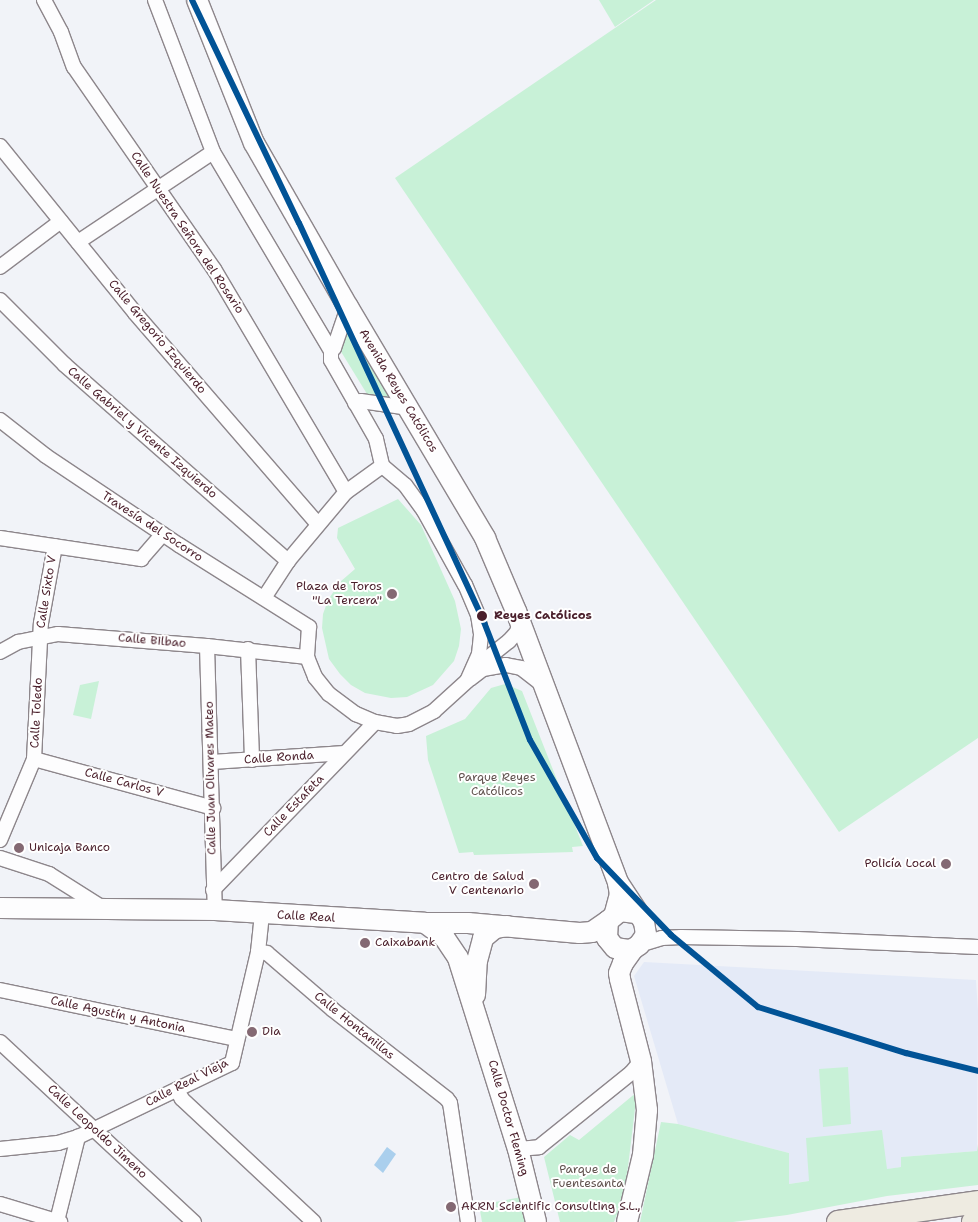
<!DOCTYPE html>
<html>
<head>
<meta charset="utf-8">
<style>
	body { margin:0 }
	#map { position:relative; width:978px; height:1222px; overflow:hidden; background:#f1f3f8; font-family:"Shantell Sans",sans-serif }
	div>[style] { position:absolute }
	.built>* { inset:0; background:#e4eaf7 }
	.green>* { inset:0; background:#c8f1d7 }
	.water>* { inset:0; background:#aacfed }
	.roads { filter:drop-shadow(1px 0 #8d868b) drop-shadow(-1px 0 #8d868b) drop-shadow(0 1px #8d868b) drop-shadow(0 -1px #8d868b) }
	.street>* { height:14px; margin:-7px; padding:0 7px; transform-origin:7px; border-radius:7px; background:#fdfdfe }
	.secondary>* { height:20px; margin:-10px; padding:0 10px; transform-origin:10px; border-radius:10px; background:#fdfdfe }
	.primary>* { height:22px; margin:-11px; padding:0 11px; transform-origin:11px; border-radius:11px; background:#eeebe1 }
	.metro-1>* { height:6px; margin:-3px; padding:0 3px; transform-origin:3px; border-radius:3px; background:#015396 }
	.dots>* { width:14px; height:14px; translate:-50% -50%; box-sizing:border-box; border:2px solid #fff; border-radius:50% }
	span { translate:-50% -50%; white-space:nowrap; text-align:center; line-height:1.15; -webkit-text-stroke:4px #fff; paint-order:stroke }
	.street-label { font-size:12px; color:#4a1f2b }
	.poi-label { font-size:12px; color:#4a1f2b }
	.right { translate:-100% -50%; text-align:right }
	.left { translate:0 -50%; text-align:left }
	.stop-label { font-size:12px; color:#4a1f2b; font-weight:700 }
	.park-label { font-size:12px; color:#61534f }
</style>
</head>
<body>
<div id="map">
	<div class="built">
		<div style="clip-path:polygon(644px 962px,976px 980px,978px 1011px,977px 1151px,901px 1157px,901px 1167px,789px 1184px,789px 1153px,678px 1124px,634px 976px)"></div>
	</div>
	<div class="green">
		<div style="clip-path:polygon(599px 0,654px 0,615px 27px)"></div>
		<div style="clip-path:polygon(656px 0,978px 0,978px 738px,839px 832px,395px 178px)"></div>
		<div style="clip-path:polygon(349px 323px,392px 400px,367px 394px,340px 350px)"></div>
		<div style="clip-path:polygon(398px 499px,421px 525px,455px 601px,461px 629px,459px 646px,454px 661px,433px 685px,407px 697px,391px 698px,365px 693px,351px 685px,340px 674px,329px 659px,322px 628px,323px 614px,328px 600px,340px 582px,355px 569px,337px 538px,338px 528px)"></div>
		<div style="clip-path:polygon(99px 681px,91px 719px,73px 715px,80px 685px)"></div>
		<div style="clip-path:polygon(505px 684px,522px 691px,583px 846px,572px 847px,573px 852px,474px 855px,473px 852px,459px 853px,428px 760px,426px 736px,465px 719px,491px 688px)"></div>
		<div style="clip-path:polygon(848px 1067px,851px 1124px,823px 1127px,819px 1069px)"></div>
		<div style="clip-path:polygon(637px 1092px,628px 1167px,622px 1201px,614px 1222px,560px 1222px,544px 1157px,570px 1135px,579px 1140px)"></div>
		<div style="clip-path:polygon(661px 1122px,678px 1124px,789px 1153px,789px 1184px,809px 1181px,806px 1138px,882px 1130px,887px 1169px,901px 1167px,901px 1157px,977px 1151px,978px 1144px,978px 1185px,887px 1196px,787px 1215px,733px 1222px,640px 1222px)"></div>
		<div style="clip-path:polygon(522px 1197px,527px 1222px,482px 1222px,479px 1205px)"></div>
	</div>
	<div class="water">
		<div style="clip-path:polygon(387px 1147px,396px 1154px,383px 1173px,374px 1165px)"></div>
	</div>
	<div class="roads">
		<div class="street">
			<div style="left:44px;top:0;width:36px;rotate:62deg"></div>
			<div style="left:61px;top:32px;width:37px;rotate:70deg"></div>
			<div style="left:74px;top:67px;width:246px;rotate:55.3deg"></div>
			<div style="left:214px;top:269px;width:259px;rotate:59.4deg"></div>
			<div style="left:155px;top:0;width:163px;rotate:69.1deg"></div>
			<div style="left:213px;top:152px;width:231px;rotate:59.3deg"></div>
			<div style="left:331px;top:351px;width:9px;rotate:90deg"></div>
			<div style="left:331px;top:360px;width:91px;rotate:60.3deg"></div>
			<div style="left:376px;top:439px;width:28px;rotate:77deg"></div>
			<div style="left:0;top:146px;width:215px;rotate:51deg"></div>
			<div style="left:135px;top:313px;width:279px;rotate:49.1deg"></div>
			<div style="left:78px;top:242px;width:162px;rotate:-33.7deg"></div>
			<div style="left:0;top:267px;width:76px;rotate:-37deg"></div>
			<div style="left:0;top:300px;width:92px;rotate:45deg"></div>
			<div style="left:65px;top:365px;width:297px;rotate:41.3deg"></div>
			<div style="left:331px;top:351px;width:4px;rotate:-45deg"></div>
			<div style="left:334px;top:348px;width:43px;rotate:-71.1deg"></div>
			<div style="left:355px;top:403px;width:6px;rotate:-18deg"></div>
			<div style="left:361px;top:401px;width:49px;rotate:8.3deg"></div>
			<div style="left:0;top:420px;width:58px;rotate:38deg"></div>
			<div style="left:46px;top:456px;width:160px;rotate:33.8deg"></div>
			<div style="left:179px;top:545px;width:154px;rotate:32.2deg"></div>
			<div style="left:309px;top:627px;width:30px;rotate:94deg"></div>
			<div style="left:307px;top:657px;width:22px;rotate:68deg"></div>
			<div style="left:315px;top:677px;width:22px;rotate:51deg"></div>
			<div style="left:329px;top:694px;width:34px;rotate:37deg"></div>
			<div style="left:356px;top:714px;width:21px;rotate:23deg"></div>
			<div style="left:375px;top:722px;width:22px;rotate:10deg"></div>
			<div style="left:397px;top:726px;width:12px;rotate:-9deg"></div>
			<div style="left:409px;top:724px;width:28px;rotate:-27deg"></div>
			<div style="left:434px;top:711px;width:45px;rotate:-42.3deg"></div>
			<div style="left:467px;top:681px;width:30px;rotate:-66deg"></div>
			<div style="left:479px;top:654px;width:20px;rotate:-84deg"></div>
			<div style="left:481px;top:634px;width:19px;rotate:-99deg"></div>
			<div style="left:478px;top:615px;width:33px;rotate:-113deg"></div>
			<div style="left:465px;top:585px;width:85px;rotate:-119deg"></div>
			<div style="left:424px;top:511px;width:32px;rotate:-126deg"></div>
			<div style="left:405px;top:485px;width:30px;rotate:-140deg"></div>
			<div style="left:0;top:538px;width:143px;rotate:8.5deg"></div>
			<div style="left:141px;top:559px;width:33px;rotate:-49deg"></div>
			<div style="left:264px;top:598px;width:44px;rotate:-57deg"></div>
			<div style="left:288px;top:561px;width:90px;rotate:-50deg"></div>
			<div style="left:346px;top:492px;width:44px;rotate:-35.8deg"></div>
			<div style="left:207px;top:646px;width:264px;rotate:88.3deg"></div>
			<div style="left:248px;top:649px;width:111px;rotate:87.9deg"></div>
			<div style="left:0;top:652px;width:21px;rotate:-29deg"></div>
			<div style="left:18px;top:642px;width:41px;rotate:-11.3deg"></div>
			<div style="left:58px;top:634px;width:149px;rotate:4.6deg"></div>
			<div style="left:207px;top:646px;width:101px;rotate:6.3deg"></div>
			<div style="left:475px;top:668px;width:43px;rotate:-38.5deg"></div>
			<div style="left:509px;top:641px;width:12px;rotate:-48deg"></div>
			<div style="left:517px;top:632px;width:11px;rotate:-75deg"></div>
			<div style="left:470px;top:679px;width:16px;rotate:-38deg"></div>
			<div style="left:483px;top:669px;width:23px;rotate:-10deg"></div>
			<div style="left:506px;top:665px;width:15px;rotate:11deg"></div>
			<div style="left:521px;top:668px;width:29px;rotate:38deg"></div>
			<div style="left:34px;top:759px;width:186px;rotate:15.3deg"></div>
			<div style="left:212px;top:762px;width:133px;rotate:-3.9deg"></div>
			<div style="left:0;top:840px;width:88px;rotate:-67.2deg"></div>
			<div style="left:34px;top:759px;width:136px;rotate:-87.1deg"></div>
			<div style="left:41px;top:623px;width:78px;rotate:-79.7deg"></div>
			<div style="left:0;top:858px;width:52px;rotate:18.1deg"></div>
			<div style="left:49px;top:874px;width:64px;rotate:32.2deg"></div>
			<div style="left:213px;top:890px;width:233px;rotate:-46deg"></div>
			<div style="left:639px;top:945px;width:24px;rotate:-17deg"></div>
			<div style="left:662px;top:938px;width:19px;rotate:-3deg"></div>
			<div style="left:681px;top:937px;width:116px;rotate:1deg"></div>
			<div style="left:797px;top:939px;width:181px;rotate:2.5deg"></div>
			<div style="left:258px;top:952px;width:9px;rotate:6deg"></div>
			<div style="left:267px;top:953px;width:86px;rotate:40.7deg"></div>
			<div style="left:332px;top:1009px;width:146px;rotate:38deg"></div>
			<div style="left:447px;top:1099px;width:5px;rotate:53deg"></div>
			<div style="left:450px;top:1103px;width:120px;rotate:81.4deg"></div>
			<div style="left:0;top:990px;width:242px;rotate:11.7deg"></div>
			<div style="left:0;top:1042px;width:265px;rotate:42.9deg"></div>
			<div style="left:177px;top:1090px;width:10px;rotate:61deg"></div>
			<div style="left:182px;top:1099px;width:180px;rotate:43deg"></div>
			<div style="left:0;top:1149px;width:58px;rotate:-5.9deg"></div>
			<div style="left:58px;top:1143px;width:21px;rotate:-17deg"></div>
			<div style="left:78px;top:1137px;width:171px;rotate:-25.7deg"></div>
			<div style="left:232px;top:1063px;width:114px;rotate:-76.8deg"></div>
			<div style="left:258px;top:952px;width:38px;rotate:-84deg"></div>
			<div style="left:518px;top:1149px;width:21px;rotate:-5deg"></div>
			<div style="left:539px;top:1147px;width:118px;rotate:-38.8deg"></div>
			<div style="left:631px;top:1073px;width:16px;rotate:-50deg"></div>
			<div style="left:0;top:1204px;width:63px;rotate:16.7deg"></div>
			<div style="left:57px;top:1221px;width:87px;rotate:-76deg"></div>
		</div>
		<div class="secondary">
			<div style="left:197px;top:0;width:154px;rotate:68.3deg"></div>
			<div style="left:254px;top:143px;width:189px;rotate:60.2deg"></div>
			<div style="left:348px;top:307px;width:269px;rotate:59.3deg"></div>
			<div style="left:485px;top:538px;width:79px;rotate:67deg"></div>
			<div style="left:516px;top:611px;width:290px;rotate:69.4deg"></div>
			<div style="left:618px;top:883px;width:11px;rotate:80deg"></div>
			<div style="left:620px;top:894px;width:20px;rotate:105deg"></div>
			<div style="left:619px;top:884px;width:45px;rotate:56.7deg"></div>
			<div style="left:644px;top:922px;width:13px;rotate:81deg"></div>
			<div style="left:646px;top:935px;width:12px;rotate:125deg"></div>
			<div style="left:639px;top:945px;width:7px;rotate:146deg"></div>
			<div style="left:633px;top:949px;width:5px;rotate:169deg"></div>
			<div style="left:628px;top:950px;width:13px;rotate:-171deg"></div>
			<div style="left:615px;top:948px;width:13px;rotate:-129deg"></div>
			<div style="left:607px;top:938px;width:17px;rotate:-87deg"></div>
			<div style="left:608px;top:921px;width:16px;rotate:-40deg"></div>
			<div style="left:620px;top:911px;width:16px;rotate:7deg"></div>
			<div style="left:0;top:908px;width:215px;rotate:0.5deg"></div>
			<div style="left:215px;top:910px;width:210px;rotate:3.5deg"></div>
			<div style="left:425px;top:923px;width:43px"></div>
			<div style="left:468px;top:923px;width:112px;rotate:5.1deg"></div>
			<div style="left:580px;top:933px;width:12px;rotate:-5deg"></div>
			<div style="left:592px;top:932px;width:19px;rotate:-35deg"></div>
			<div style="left:425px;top:923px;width:24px;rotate:36deg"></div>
			<div style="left:444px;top:937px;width:25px;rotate:56deg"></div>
			<div style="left:458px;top:958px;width:200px;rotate:72.6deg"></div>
			<div style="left:518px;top:1149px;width:75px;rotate:76.1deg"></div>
			<div style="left:475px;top:995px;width:34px;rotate:-87deg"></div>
			<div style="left:477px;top:961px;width:24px;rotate:-75deg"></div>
			<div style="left:483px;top:938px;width:16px;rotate:-40deg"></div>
			<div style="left:495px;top:928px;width:12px;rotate:-9deg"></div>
			<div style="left:627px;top:1222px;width:69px;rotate:-76.6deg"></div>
			<div style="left:643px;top:1155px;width:45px;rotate:-84.9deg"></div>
			<div style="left:647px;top:1110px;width:49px;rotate:-97deg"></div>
			<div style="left:641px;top:1061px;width:85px;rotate:-104.4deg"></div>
			<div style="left:620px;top:979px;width:6px;rotate:-99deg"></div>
			<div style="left:619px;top:973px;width:11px;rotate:-68deg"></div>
			<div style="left:623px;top:963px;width:17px;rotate:-54deg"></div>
		</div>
		<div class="primary">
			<div style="left:838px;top:1222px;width:141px;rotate:-8.1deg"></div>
			<div style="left:973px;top:1222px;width:5px;rotate:-11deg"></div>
		</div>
	</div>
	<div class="metro-1">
		<div style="left:192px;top:0;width:247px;rotate:64.4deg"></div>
		<div style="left:299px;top:223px;width:434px;rotate:65.1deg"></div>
		<div style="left:482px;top:617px;width:132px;rotate:68.7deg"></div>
		<div style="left:530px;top:740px;width:136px;rotate:60.4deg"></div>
		<div style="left:597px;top:858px;width:107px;rotate:46.1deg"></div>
		<div style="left:671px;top:935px;width:113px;rotate:39.6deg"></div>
		<div style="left:758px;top:1007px;width:155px;rotate:17.3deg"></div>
		<div style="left:906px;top:1053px;width:74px;rotate:14deg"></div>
	</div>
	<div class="dots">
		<div style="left:392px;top:594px;background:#846973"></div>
		<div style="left:482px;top:616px;background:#4a1f2b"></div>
		<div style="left:19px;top:848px;background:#846973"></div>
		<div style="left:946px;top:864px;background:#846973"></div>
		<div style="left:534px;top:884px;background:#846973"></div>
		<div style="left:365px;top:943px;background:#846973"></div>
		<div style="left:252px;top:1032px;background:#846973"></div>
		<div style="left:451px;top:1207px;background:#846973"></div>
	</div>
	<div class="street-label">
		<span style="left:187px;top:233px;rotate:56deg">Calle Nuestra Señora del Rosario</span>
		<span style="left:157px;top:337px;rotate:50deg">Calle Gregorio Izquierdo</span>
		<span style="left:398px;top:391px;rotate:59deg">Avenida Reyes Católicos</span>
		<span style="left:142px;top:433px;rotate:41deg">Calle Gabriel y Vicente Izquierdo</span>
		<span style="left:152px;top:527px;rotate:33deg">Travesía del Socorro</span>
		<span style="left:47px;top:592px;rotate:-81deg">Calle Sixto V</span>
		<span style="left:152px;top:641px;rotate:5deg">Calle Bilbao</span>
		<span style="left:37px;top:713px;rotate:-87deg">Calle Toledo</span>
		<span style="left:279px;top:758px;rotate:-4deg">Calle Ronda</span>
		<span style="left:211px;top:778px;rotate:-91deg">Calle Juan Olivares Mateo</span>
		<span style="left:124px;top:783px;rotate:15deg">Calle Carlos V</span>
		<span style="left:294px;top:806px;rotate:-46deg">Calle Estafeta</span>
		<span style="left:306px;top:917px;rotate:3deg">Calle Real</span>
		<span style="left:118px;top:1015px;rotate:12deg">Calle Agustín y Antonia</span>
		<span style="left:354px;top:1026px;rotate:39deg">Calle Hontanillas</span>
		<span style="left:187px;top:1083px;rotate:-27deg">Calle Real Vieja</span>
		<span style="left:508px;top:1118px;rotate:74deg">Calle Doctor Fleming</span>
		<span style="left:97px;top:1132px;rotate:43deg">Calle Leopoldo Jimeno</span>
	</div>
	<div class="poi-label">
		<span class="right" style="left:382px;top:594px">Plaza de Toros<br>"La Tercera"</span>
		<span class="left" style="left:29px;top:848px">Unicaja Banco</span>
		<span class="right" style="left:936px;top:864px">Policía Local</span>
		<span class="right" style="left:524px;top:884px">Centro de Salud<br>V Centenario</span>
		<span class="left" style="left:375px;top:943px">Caixabank</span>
		<span class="left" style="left:262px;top:1032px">Dia</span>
		<span class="left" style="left:461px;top:1207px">AKRN Scientific Consulting S.L.,</span>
	</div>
	<div class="stop-label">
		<span class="left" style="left:494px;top:616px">Reyes Católicos</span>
	</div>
	<div class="park-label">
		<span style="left:497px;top:785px">Parque Reyes<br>Católicos</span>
		<span style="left:588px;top:1177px">Parque de<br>Fuentesanta</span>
	</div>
</div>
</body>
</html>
